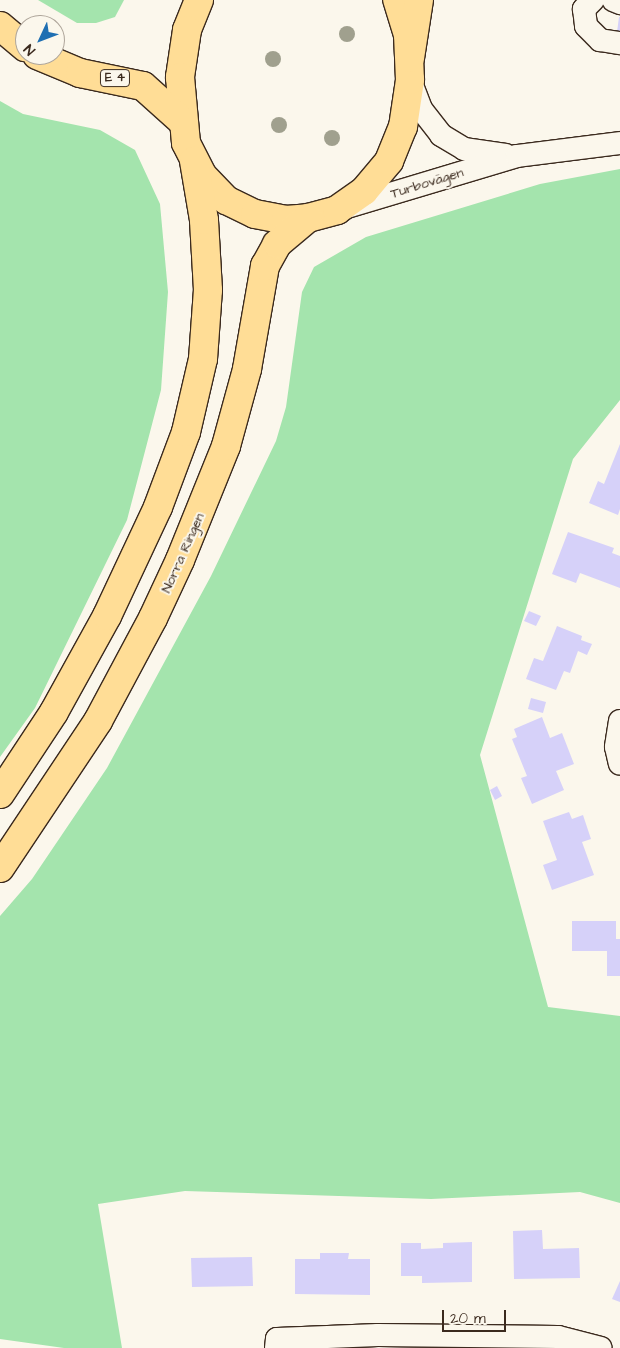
<!DOCTYPE html>
<html>
<head>
<meta charset="utf-8">
<style>
	body { margin:0 }
	#map { position:relative; width:620px; height:1348px; overflow:hidden; background:#fbf7ec; font-family:"Architects Daughter",sans-serif }
	div>[style] { position:absolute }
	.green>* { inset:0; background:#a4e4ad }
	.building>* { inset:0; background:#d6d1f9 }
	.roads { filter:drop-shadow(1px 0 #3b2a1e) drop-shadow(-1px 0 #3b2a1e) drop-shadow(0 1px #3b2a1e) drop-shadow(0 -1px #3b2a1e) }
	.minor>* { height:22px; margin:-11px; padding:0 11px; transform-origin:11px; border-radius:11px; background:#fbf7ec }
	.major>* { height:28px; margin:-14px; padding:0 14px; transform-origin:14px; border-radius:14px; background:#ffdd96 }
	.highway>* { height:28px; margin:-14px; padding:0 14px; transform-origin:14px; border-radius:14px; background:#ffdd96 }
	.trees>* { width:16px; height:16px; margin:-8px; border-radius:50%; background:#a0a08e }
	span { translate:-50% -50%; white-space:nowrap; text-align:center; line-height:1.15; -webkit-text-stroke:4px #fbf7ec; paint-order:stroke }
	.shield-label span { padding:1px 4px; background:#fbf7ec; border:1px solid; border-radius:4px; -webkit-text-stroke-width:0 }
	.shield-label { font-size:12px; color:#3b2a1e; font-weight:700 }
	.street-label { font-size:14px; color:#3b2a1e }
	.north { position:absolute; left:15px; top:15px; width:50px; height:50px; box-sizing:border-box; background:#fbf7ec; border:1px solid #aea59a; border-radius:50%; rotate:227deg; font-size:14px; font-weight:700; line-height:20px; text-align:center; color:#3b2a1e }
	.north::after { content:''; display:block; margin:auto; width:18px; height:22px; background:#1f6fb2; clip-path:polygon(50% 0,100% 100%,50% 72%,0 100%) }
	.scale { position:absolute; left:442px; top:1310px; width:64px; height:22px; box-sizing:border-box; border:2px solid #3b2a1e; border-top:0; padding-left:6px; font-size:15px; line-height:18px; white-space:nowrap; color:#3b2a1e; -webkit-text-stroke:4px #fbf7ec; paint-order:stroke }
</style>
</head>
<body>
<div id="map">
	<div class="green">
		<div style="clip-path:polygon(38px 0,124px 0,115px 17px,96px 23px,77px 23px)"></div>
		<div style="clip-path:polygon(0 101px,23px 114px,100px 130px,135px 150px,160px 204px,168px 292px,161px 390px,127px 520px,35px 708px,0 757px)"></div>
		<div style="clip-path:polygon(620px 169px,620px 400px,573px 459px,480px 755px,548px 1007px,620px 1016px,620px 1203px,580px 1192px,431px 1199px,185px 1191px,98px 1204px,122px 1348px,64px 1348px,0 1339px,0 916px,32px 879px,107px 768px,211px 576px,276px 441px,286px 407px,302px 292px,314px 267px,366px 237px,540px 184px)"></div>
	</div>
	<div class="building">
		<div style="clip-path:polygon(619px 17px,620px 17px,620px 48px,615px 47px)"></div>
		<div style="clip-path:polygon(620px 444px,620px 509px,618px 515px,589px 503px,598px 481px,604px 484px)"></div>
		<div style="clip-path:polygon(568px 532px,614px 548px,612px 553px,620px 556px,620px 588px,580px 573px,576px 583px,552px 574px)"></div>
		<div style="clip-path:polygon(529px 611px,541px 616px,536px 626px,524px 621px)"></div>
		<div style="clip-path:polygon(557px 626px,582px 636px,581px 640px,592px 644px,587px 655px,578px 651px,570px 673px,564px 671px,556px 690px,526px 679px,534px 658px,543px 661px)"></div>
		<div style="clip-path:polygon(531px 698px,546px 702px,543px 713px,528px 709px)"></div>
		<div style="clip-path:polygon(542px 717px,550px 738px,562px 733px,574px 764px,556px 771px,564px 790px,532px 804px,521px 778px,527px 776px,512px 739px,517px 737px,514px 729px)"></div>
		<div style="clip-path:polygon(497px 786px,502px 796px,495px 800px,490px 790px)"></div>
		<div style="clip-path:polygon(569px 812px,572px 819px,583px 815px,591px 839px,582px 842px,594px 875px,552px 890px,543px 865px,557px 860px,543px 821px)"></div>
		<div style="clip-path:polygon(572px 921px,616px 921px,616px 939px,620px 939px,620px 976px,607px 976px,607px 951px,572px 951px)"></div>
		<div style="clip-path:polygon(542px 1230px,543px 1249px,579px 1248px,580px 1278px,514px 1279px,513px 1231px)"></div>
		<div style="clip-path:polygon(472px 1242px,472px 1282px,422px 1283px,422px 1276px,401px 1276px,401px 1243px,421px 1243px,421px 1249px,443px 1248px,443px 1243px)"></div>
		<div style="clip-path:polygon(320px 1253px,349px 1253px,348px 1259px,370px 1259px,370px 1295px,295px 1294px,295px 1259px,320px 1259px)"></div>
		<div style="clip-path:polygon(252px 1257px,253px 1286px,192px 1287px,191px 1258px)"></div>
		<div style="clip-path:polygon(620px 1281px,620px 1302px,612px 1299px)"></div>
	</div>
	<div class="roads">
		<div class="minor">
			<div style="left:593px;top:0;width:13px;rotate:135deg"></div>
			<div style="left:584px;top:9px;width:17px;rotate:83deg"></div>
			<div style="left:586px;top:26px;width:20px;rotate:45deg"></div>
			<div style="left:600px;top:40px;width:20px;rotate:9deg"></div>
			<div style="left:613px;top:0;width:8px;rotate:23deg"></div>
			<div style="left:410px;top:80px;width:31px;rotate:69deg"></div>
			<div style="left:421px;top:109px;width:33px;rotate:52deg"></div>
			<div style="left:441px;top:135px;width:27px;rotate:31deg"></div>
			<div style="left:464px;top:149px;width:42px;rotate:8.1deg"></div>
			<div style="left:347px;top:207px;width:177px;rotate:-16.7deg"></div>
			<div style="left:517px;top:156px;width:104px;rotate:-7.2deg"></div>
			<div style="left:620px;top:721px;width:26px;rotate:99deg"></div>
			<div style="left:616px;top:747px;width:17px;rotate:77deg"></div>
			<div style="left:276px;top:1348px;width:9px;rotate:-84deg"></div>
			<div style="left:277px;top:1339px;width:101px;rotate:-2.3deg"></div>
			<div style="left:378px;top:1335px;width:180px;rotate:0.6deg"></div>
			<div style="left:558px;top:1337px;width:44px;rotate:14.3deg"></div>
		</div>
		<div class="major">
			<div style="left:199px;top:0;width:32px;rotate:112deg"></div>
			<div style="left:187px;top:30px;width:48px;rotate:98.5deg"></div>
			<div style="left:180px;top:77px;width:66px;rotate:84.8deg"></div>
			<div style="left:186px;top:143px;width:36px;rotate:63deg"></div>
			<div style="left:202px;top:175px;width:35px;rotate:46deg"></div>
			<div style="left:226px;top:200px;width:32px;rotate:26deg"></div>
			<div style="left:255px;top:214px;width:32px;rotate:11deg"></div>
			<div style="left:286px;top:220px;width:22px;rotate:-5deg"></div>
			<div style="left:308px;top:218px;width:30px;rotate:-15deg"></div>
			<div style="left:337px;top:210px;width:33px;rotate:-35deg"></div>
			<div style="left:364px;top:191px;width:39px;rotate:-50deg"></div>
			<div style="left:389px;top:161px;width:37px;rotate:-68deg"></div>
			<div style="left:403px;top:127px;width:48px;rotate:-81.5deg"></div>
			<div style="left:410px;top:80px;width:45px;rotate:-92.5deg"></div>
			<div style="left:408px;top:35px;width:37px;rotate:-107deg"></div>
			<div style="left:0;top:794px;width:98px;rotate:-56.6deg"></div>
			<div style="left:54px;top:712px;width:110px;rotate:-61.1deg"></div>
			<div style="left:107px;top:616px;width:120px;rotate:-64.9deg"></div>
			<div style="left:158px;top:507px;width:80px;rotate:-69.5deg"></div>
			<div style="left:186px;top:432px;width:75px;rotate:-76.9deg"></div>
			<div style="left:203px;top:359px;width:69px;rotate:-85.9deg"></div>
			<div style="left:208px;top:290px;width:70px;rotate:-93.3deg"></div>
			<div style="left:204px;top:220px;width:60px;rotate:-99.6deg"></div>
			<div style="left:0;top:868px;width:177px;rotate:-56.3deg"></div>
			<div style="left:98px;top:721px;width:117px;rotate:-61.9deg"></div>
			<div style="left:153px;top:618px;width:64px;rotate:-65deg"></div>
			<div style="left:180px;top:560px;width:123px;rotate:-68deg"></div>
			<div style="left:226px;top:446px;width:80px;rotate:-74.7deg"></div>
			<div style="left:247px;top:369px;width:105px;rotate:-80.1deg"></div>
			<div style="left:265px;top:266px;width:25px;rotate:-61deg"></div>
			<div style="left:277px;top:244px;width:40px;rotate:-40deg"></div>
		</div>
		<div class="highway">
			<div style="left:0;top:26px;width:33px;rotate:40deg"></div>
			<div style="left:37px;top:55px;width:47px;rotate:22.7deg"></div>
			<div style="left:80px;top:73px;width:64px;rotate:11.7deg"></div>
			<div style="left:143px;top:86px;width:52px;rotate:41.9deg"></div>
			<div style="left:410px;top:58px;width:59px;rotate:-81.2deg"></div>
		</div>
	</div>
	<div class="trees">
		<div style="left:347px;top:34px"></div>
		<div style="left:273px;top:59px"></div>
		<div style="left:279px;top:125px"></div>
		<div style="left:332px;top:138px"></div>
	</div>
	<div class="shield-label">
		<span style="left:115px;top:78px">E 4</span>
	</div>
	<div class="street-label">
		<span style="left:427px;top:183px;rotate:-17deg">Turbovägen</span>
		<span style="left:183px;top:553px;rotate:-66deg">Norra Ringen</span>
	</div>
	<div class="north">N</div>
	<div class="scale">20 m</div>
</div>
</body>
</html>
